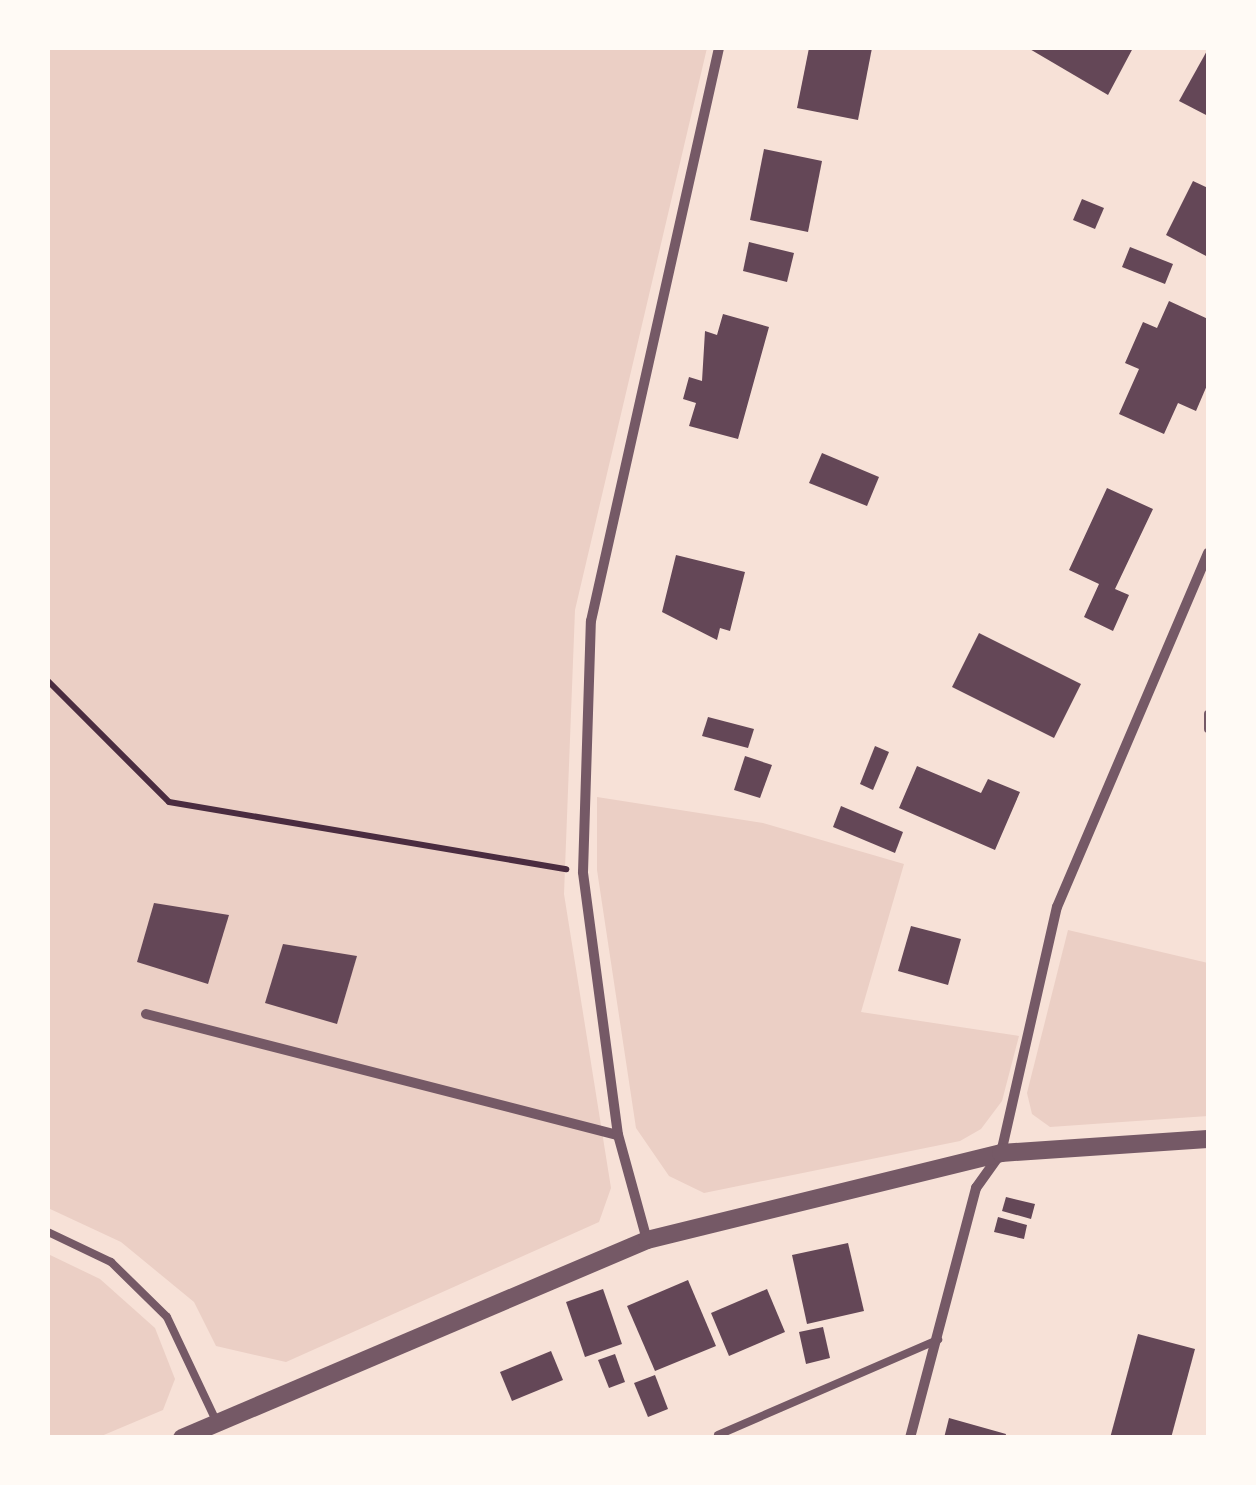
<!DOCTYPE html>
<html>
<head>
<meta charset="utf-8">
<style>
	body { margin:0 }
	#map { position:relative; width:1256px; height:1485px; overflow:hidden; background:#f7e1d7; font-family:Arial,sans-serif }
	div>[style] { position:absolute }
	.green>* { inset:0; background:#ebcfc5 }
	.building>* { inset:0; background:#644757 }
	.path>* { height:6px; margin:-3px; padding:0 3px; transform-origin:3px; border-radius:3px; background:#4a2c40 }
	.service>* { height:8px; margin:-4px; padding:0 4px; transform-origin:4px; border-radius:4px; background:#755966 }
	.minor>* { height:10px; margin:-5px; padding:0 5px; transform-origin:5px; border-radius:5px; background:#755966 }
	.tertiary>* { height:18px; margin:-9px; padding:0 9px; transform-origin:9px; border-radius:9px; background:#755966 }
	span { translate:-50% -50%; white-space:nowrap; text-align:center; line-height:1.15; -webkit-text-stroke:10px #fffaf5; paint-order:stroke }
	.frame { position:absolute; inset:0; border:50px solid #fffaf5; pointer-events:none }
</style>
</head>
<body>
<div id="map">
	<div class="green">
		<div style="clip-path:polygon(48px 48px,707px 48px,575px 610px,564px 894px,611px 1188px,599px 1222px,286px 1362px,216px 1346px,194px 1302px,121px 1242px,48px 1208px)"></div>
		<div style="clip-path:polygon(597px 797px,763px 823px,904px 864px,861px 1012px,1019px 1036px,1002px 1101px,981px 1129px,960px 1141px,704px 1193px,669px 1176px,636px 1128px,597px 870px)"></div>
		<div style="clip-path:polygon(1068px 930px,1208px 963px,1208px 1116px,1050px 1127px,1032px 1114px,1027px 1093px)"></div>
		<div style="clip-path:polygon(48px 1254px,100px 1279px,155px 1328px,175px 1379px,163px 1410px,99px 1437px,48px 1437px)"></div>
	</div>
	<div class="building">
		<div style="clip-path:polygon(809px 48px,872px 48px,858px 120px,797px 108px)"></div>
		<div style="clip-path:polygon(1028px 48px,1133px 48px,1108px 95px)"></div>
		<div style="clip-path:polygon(1208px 49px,1208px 116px,1179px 101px)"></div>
		<div style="clip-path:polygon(764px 149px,822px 161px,808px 232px,750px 220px)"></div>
		<div style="clip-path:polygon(1193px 181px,1208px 188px,1208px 257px,1166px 235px)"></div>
		<div style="clip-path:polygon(1082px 199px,1104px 208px,1095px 229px,1073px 220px)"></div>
		<div style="clip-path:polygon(749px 242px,794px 253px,787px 282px,743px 271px)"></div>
		<div style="clip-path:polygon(1130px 247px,1173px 264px,1165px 284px,1122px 267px)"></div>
		<div style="clip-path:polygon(1169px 301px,1208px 319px,1208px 383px,1196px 411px,1178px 403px,1164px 434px,1119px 414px,1139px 369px,1125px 363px,1143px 322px,1157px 328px)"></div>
		<div style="clip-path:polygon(723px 314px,769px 327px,738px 439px,689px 426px,696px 403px,683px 399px,689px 377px,702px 381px,705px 331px,717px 335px)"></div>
		<div style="clip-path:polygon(822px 453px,879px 477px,867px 506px,809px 483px)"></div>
		<div style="clip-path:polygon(1107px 488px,1153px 509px,1115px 589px,1129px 595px,1113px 631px,1084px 617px,1099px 584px,1069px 570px)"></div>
		<div style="clip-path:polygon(676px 555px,745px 572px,730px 631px,720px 628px,717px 640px,662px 612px)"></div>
		<div style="clip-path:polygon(979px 633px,1081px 684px,1054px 738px,952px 687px)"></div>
		<div style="clip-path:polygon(708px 717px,754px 729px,748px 748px,702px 736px)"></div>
		<div style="clip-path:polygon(875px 746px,889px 752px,873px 790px,860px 784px)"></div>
		<div style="clip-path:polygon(745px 756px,772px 765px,760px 798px,734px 790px)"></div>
		<div style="clip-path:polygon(917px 766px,981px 793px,988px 779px,1020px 792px,995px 850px,899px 808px)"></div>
		<div style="clip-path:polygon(841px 806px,903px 832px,895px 853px,833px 827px)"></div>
		<div style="clip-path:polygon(154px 903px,229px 915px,208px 984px,137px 962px)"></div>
		<div style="clip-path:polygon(911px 926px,961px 939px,948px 985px,898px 971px)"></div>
		<div style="clip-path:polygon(283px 944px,357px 956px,337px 1024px,265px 1003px)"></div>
		<div style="clip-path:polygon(1006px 1197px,1035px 1204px,1031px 1219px,1002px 1211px)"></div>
		<div style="clip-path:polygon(998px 1217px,1027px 1225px,1024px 1239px,994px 1232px)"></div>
		<div style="clip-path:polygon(848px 1243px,864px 1311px,807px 1324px,792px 1255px)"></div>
		<div style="clip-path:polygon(688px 1280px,716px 1346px,655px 1371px,627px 1306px)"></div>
		<div style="clip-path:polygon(603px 1289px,622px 1344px,585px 1357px,566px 1302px)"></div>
		<div style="clip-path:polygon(767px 1289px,785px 1332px,729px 1356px,711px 1313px)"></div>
		<div style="clip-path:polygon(823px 1327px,830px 1358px,806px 1364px,799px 1332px)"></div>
		<div style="clip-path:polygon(1138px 1334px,1195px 1349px,1171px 1438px,1110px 1438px)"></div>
		<div style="clip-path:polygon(551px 1351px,563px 1380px,512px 1401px,500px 1372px)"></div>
		<div style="clip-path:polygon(615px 1354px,625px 1382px,609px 1388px,598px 1360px)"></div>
		<div style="clip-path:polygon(655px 1375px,668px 1409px,648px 1417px,634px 1383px)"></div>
		<div style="clip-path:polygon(949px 1418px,1006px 1434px,1005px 1438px,944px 1438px)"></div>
	</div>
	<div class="path">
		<div style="left:48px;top:681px;width:171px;rotate:45deg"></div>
		<div style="left:169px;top:802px;width:403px;rotate:9.6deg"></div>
	</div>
	<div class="service">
		<div style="left:1208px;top:714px;width:15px;rotate:90deg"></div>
		<div style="left:48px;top:1232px;width:70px;rotate:25.5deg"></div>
		<div style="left:111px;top:1262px;width:78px;rotate:44.5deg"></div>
		<div style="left:167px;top:1317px;width:117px;rotate:64.7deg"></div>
		<div style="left:718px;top:1435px;width:240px;rotate:-23.4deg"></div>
	</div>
	<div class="minor">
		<div style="left:146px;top:1014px;width:487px;rotate:14.4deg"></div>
		<div style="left:647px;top:1240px;width:109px;rotate:-105.4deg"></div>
		<div style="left:618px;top:1135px;width:265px;rotate:-97.6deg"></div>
		<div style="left:583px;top:872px;width:251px;rotate:-88.2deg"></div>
		<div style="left:591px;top:621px;width:587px;rotate:-77.41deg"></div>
		<div style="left:910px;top:1438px;width:259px;rotate:-75.2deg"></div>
		<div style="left:976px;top:1188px;width:43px;rotate:-54.5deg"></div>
		<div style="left:1001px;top:1153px;width:252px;rotate:-77.2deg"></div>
		<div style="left:1057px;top:907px;width:385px;rotate:-66.9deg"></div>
	</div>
	<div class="tertiary">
		<div style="left:182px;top:1438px;width:505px;rotate:-23.06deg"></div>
		<div style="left:647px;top:1240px;width:365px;rotate:-13.8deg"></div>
		<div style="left:1001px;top:1153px;width:207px;rotate:-3.9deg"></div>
	</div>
	<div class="frame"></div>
</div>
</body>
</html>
